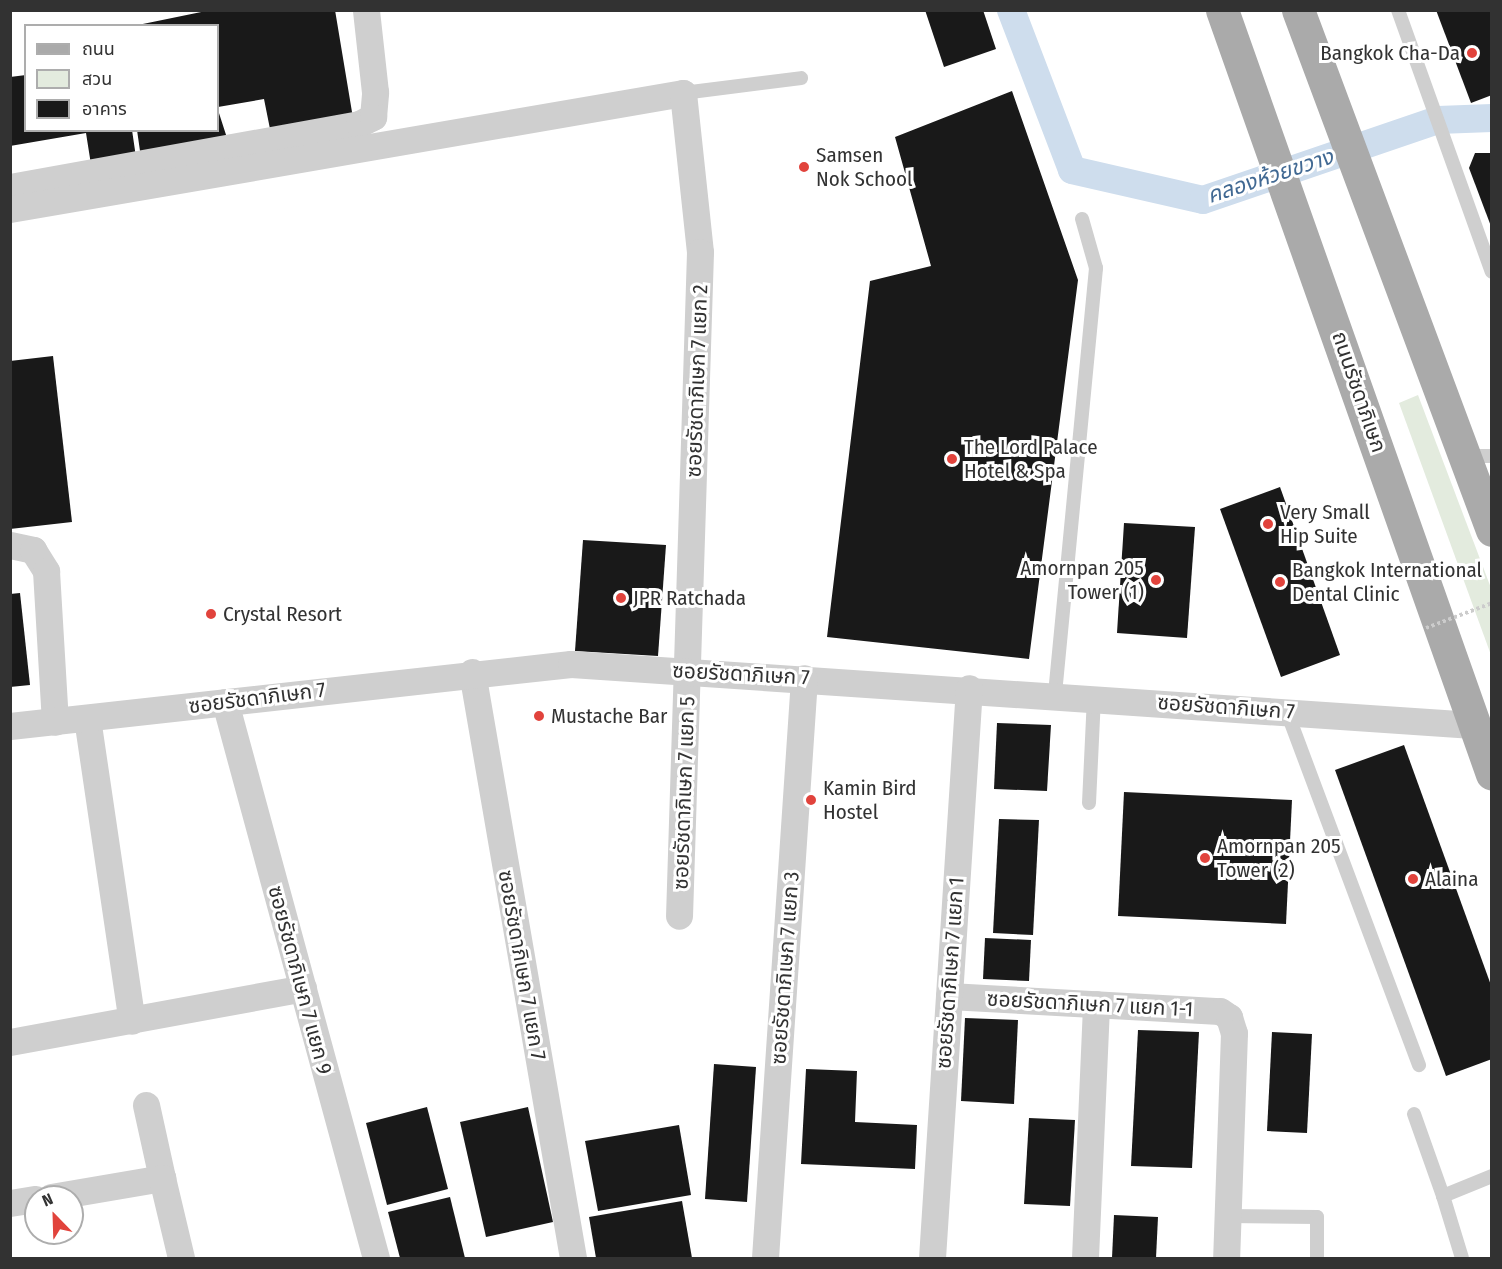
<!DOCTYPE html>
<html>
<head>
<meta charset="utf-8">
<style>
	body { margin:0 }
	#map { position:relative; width:1502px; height:1269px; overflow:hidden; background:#fff; font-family:"Fira Sans Condensed","Noto Sans Thai",sans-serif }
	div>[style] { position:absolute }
	.green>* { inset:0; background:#e3ebde }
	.canal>* { height:28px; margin:-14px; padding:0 14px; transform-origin:14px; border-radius:14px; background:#cedded }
	.building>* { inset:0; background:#191919 }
	.service>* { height:14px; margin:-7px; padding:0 7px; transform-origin:7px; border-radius:7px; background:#cfcfcf }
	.minor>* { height:27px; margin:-13.5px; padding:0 13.5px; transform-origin:13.5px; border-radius:13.5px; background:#cfcfcf }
	.primary>* { height:33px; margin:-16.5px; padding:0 16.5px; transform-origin:16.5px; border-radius:16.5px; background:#aaa }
	.path-bridge>* { height:4px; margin-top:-2px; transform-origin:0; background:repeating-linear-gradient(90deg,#ccc 0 3px,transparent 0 6px) }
	.dots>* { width:16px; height:16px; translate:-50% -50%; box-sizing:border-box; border:3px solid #fff; border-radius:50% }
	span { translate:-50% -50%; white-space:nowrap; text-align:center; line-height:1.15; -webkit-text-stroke:6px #fff; paint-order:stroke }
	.poi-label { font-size:21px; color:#323232 }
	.right { translate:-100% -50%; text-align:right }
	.left { translate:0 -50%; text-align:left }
	.street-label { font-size:21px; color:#323232 }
	.water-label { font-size:22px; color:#416993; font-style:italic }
	.frame { position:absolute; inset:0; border:12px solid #323232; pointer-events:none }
	.legend { position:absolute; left:24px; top:24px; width:195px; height:108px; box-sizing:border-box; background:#fff; border:2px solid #adadad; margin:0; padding:8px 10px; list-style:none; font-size:18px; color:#323232 }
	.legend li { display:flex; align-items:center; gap:12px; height:30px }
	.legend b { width:30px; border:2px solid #adadad }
	.north { position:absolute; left:24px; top:1185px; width:60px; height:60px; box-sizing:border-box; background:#fff; border:2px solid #adadad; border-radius:50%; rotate:337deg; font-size:16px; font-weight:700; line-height:24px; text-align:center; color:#323232 }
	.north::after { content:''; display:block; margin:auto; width:21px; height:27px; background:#e1433c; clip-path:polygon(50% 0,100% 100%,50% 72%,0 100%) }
</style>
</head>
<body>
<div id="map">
	<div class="green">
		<div style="clip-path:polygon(1418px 395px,1491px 588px,1491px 655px,1399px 403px)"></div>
	</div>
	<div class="canal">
		<div style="left:1011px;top:10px;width:171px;rotate:69.1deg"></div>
		<div style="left:1072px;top:170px;width:134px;rotate:12.9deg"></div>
		<div style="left:1203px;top:200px;width:248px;rotate:-18.8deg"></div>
		<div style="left:1438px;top:120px;width:54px;rotate:-2.1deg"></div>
	</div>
	<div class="building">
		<div style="clip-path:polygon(211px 10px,335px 10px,353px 118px,271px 134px,264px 99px,218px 107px,218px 26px,133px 26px)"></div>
		<div style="clip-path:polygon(925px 10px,983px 10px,996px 49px,944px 67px)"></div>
		<div style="clip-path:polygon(1436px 10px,1492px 10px,1492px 95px,1471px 103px)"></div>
		<div style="clip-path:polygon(26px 75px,26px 130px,132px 130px,137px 164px,92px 171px,86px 133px,10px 146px,10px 77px)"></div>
		<div style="clip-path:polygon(1012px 91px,1078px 280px,1029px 659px,827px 637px,870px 281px,931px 266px,895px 137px)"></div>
		<div style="clip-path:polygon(218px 110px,228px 141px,141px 158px,137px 130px,218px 130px)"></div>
		<div style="clip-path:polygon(1475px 153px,1492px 153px,1492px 229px,1469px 168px)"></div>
		<div style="clip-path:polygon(53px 356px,72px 522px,10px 529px,10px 361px)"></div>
		<div style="clip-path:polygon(1280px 487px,1340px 655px,1281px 677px,1220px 509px)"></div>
		<div style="clip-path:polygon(1124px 523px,1195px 527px,1187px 638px,1117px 633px)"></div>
		<div style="clip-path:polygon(583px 540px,666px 545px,658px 656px,575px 651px)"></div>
		<div style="clip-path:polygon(20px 593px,30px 685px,10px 687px,10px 594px)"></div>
		<div style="clip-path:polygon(997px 723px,1051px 725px,1047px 791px,994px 789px)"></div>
		<div style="clip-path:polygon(1404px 745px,1492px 988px,1492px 1059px,1446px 1076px,1335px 770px)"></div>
		<div style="clip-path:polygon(1124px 792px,1292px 800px,1286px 924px,1118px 916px)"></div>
		<div style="clip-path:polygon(999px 819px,1039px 820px,1033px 935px,993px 933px)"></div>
		<div style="clip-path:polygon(985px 938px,1031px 940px,1029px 981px,983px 979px)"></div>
		<div style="clip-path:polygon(965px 1018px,1018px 1020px,1014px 1104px,961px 1101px)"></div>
		<div style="clip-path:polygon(1138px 1030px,1199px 1032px,1192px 1168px,1131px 1166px)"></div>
		<div style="clip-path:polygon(1272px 1032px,1312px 1034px,1307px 1133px,1267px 1131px)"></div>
		<div style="clip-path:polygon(714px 1064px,756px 1067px,747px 1202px,705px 1199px)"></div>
		<div style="clip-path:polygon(806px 1069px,857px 1071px,855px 1122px,917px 1125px,915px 1169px,801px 1164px)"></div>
		<div style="clip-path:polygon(427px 1107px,448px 1189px,387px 1205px,366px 1123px)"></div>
		<div style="clip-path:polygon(528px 1107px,553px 1222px,486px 1237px,460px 1122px)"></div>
		<div style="clip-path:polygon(1029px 1118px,1075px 1120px,1070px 1206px,1024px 1204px)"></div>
		<div style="clip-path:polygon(679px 1125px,691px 1195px,598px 1211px,585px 1141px)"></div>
		<div style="clip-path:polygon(450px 1197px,465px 1258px,400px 1258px,388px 1212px)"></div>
		<div style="clip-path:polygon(682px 1201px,692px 1258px,596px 1258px,589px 1217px)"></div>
		<div style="clip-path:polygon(1114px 1215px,1158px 1217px,1156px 1258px,1112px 1258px)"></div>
	</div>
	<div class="service">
		<div style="left:1398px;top:10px;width:278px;rotate:70.3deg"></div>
		<div style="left:683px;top:93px;width:119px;rotate:-7.2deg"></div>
		<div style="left:1464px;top:456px;width:28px"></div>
		<div style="left:1055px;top:694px;width:428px;rotate:-84.5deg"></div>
		<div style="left:1096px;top:268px;width:51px;rotate:-105.9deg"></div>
		<div style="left:1287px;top:712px;width:377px;rotate:69.5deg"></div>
		<div style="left:1089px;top:803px;width:106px;rotate:-87.3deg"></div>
		<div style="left:1414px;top:1114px;width:87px;rotate:70.5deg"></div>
		<div style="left:1227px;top:1216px;width:90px;rotate:0.6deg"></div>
		<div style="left:1317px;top:1217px;width:41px;rotate:90deg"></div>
		<div style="left:1462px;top:1258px;width:65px;rotate:-107deg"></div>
		<div style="left:1443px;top:1196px;width:53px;rotate:-22.2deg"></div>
	</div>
	<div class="minor">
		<div style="left:10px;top:187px;width:355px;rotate:-10.2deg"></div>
		<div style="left:359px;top:124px;width:16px;rotate:-27deg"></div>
		<div style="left:373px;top:117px;width:25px;rotate:-85deg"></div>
		<div style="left:375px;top:92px;width:82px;rotate:-96.3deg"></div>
		<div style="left:10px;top:209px;width:683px;rotate:-9.78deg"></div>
		<div style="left:683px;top:93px;width:160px;rotate:83.9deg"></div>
		<div style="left:700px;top:252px;width:664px;rotate:91.81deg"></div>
		<div style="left:10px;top:545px;width:24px;rotate:12deg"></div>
		<div style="left:33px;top:550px;width:25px;rotate:58deg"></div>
		<div style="left:46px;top:571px;width:151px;rotate:86.6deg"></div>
		<div style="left:472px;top:672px;width:595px;rotate:80.22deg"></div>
		<div style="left:225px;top:702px;width:576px;rotate:74.81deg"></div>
		<div style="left:87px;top:718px;width:306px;rotate:81.6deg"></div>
		<div style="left:10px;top:726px;width:564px;rotate:-6.31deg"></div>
		<div style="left:571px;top:664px;width:904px;rotate:3.87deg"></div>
		<div style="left:949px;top:996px;width:271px;rotate:3.2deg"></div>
		<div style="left:1220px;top:1011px;width:11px;rotate:34deg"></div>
		<div style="left:1229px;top:1017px;width:17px;rotate:73deg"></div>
		<div style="left:1234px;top:1033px;width:225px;rotate:92deg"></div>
		<div style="left:10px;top:1042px;width:298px;rotate:-10.4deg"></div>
		<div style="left:146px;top:1105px;width:75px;rotate:77.6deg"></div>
		<div style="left:51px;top:1197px;width:113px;rotate:-9.7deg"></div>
		<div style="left:162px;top:1178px;width:82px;rotate:76.6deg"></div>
		<div style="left:10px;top:1203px;width:26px;rotate:-9deg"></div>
		<div style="left:765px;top:1258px;width:581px;rotate:-86.15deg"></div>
		<div style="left:932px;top:1258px;width:571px;rotate:-86.29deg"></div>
		<div style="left:1085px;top:1258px;width:254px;rotate:-87.5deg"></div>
	</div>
	<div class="primary">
		<div style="left:1222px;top:10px;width:810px;rotate:70.54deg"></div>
		<div style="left:1298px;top:10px;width:555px;rotate:69.54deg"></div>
	</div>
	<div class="path-bridge">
		<div style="left:1426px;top:628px;width:71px;rotate:-20.7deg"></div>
	</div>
	<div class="dots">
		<div style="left:1472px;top:53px;background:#e1433c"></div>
		<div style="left:804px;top:167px;background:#e1433c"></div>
		<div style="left:952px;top:459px;background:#e1433c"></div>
		<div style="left:1268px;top:524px;background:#e1433c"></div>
		<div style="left:1156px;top:580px;background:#e1433c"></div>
		<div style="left:1280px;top:582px;background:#e1433c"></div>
		<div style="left:621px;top:598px;background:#e1433c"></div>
		<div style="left:211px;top:614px;background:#e1433c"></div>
		<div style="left:539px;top:716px;background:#e1433c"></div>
		<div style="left:811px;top:800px;background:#e1433c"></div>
		<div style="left:1205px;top:858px;background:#e1433c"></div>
		<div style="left:1413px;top:879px;background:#e1433c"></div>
	</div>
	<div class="poi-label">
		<span class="right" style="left:1460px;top:53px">Bangkok Cha-Da</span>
		<span class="left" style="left:816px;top:167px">Samsen<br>Nok School</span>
		<span class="left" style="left:964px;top:459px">The Lord Palace<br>Hotel &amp; Spa</span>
		<span class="left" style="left:1280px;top:524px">Very Small<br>Hip Suite</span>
		<span class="right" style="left:1144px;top:580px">Amornpan 205<br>Tower (1)</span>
		<span class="left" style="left:1292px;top:582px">Bangkok International<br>Dental Clinic</span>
		<span class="left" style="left:633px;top:598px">JPR Ratchada</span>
		<span class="left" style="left:223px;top:614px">Crystal Resort</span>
		<span class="left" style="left:551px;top:716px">Mustache Bar</span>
		<span class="left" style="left:823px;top:800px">Kamin Bird<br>Hostel</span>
		<span class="left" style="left:1217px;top:858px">Amornpan 205<br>Tower (2)</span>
		<span class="left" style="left:1425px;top:879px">Alaina</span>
	</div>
	<div class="street-label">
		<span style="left:697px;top:381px;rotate:-88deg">ซอยรัชดาภิเษก 7 แยก 2</span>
		<span style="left:1359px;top:392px;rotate:71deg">ถนนรัชดาภิเษก</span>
		<span style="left:741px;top:674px;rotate:3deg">ซอยรัชดาภิเษก 7</span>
		<span style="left:257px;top:698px;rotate:-7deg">ซอยรัชดาภิเษก 7</span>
		<span style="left:1226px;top:707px;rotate:4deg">ซอยรัชดาภิเษก 7</span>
		<span style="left:684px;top:793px;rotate:-88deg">ซอยรัชดาภิเษก 7 แยก 5</span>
		<span style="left:522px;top:965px;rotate:80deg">ซอยรัชดาภิเษก 7 แยก 7</span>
		<span style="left:785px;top:968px;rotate:-86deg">ซอยรัชดาภิเษก 7 แยก 3</span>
		<span style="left:950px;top:973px;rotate:-86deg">ซอยรัชดาภิเษก 7 แยก 1</span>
		<span style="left:300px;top:980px;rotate:75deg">ซอยรัชดาภิเษก 7 แยก 9</span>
		<span style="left:1090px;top:1004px;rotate:3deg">ซอยรัชดาภิเษก 7 แยก 1-1</span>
	</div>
	<div class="water-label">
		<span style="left:1270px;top:176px;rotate:-18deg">คลองห้วยขวาง</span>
	</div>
	<div class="frame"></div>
	<ul class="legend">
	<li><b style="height:8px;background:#aaa"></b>ถนน</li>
	<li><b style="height:16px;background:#e3ebde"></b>สวน</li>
	<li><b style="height:16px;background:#191919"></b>อาคาร</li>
	</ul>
	<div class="north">N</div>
</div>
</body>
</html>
